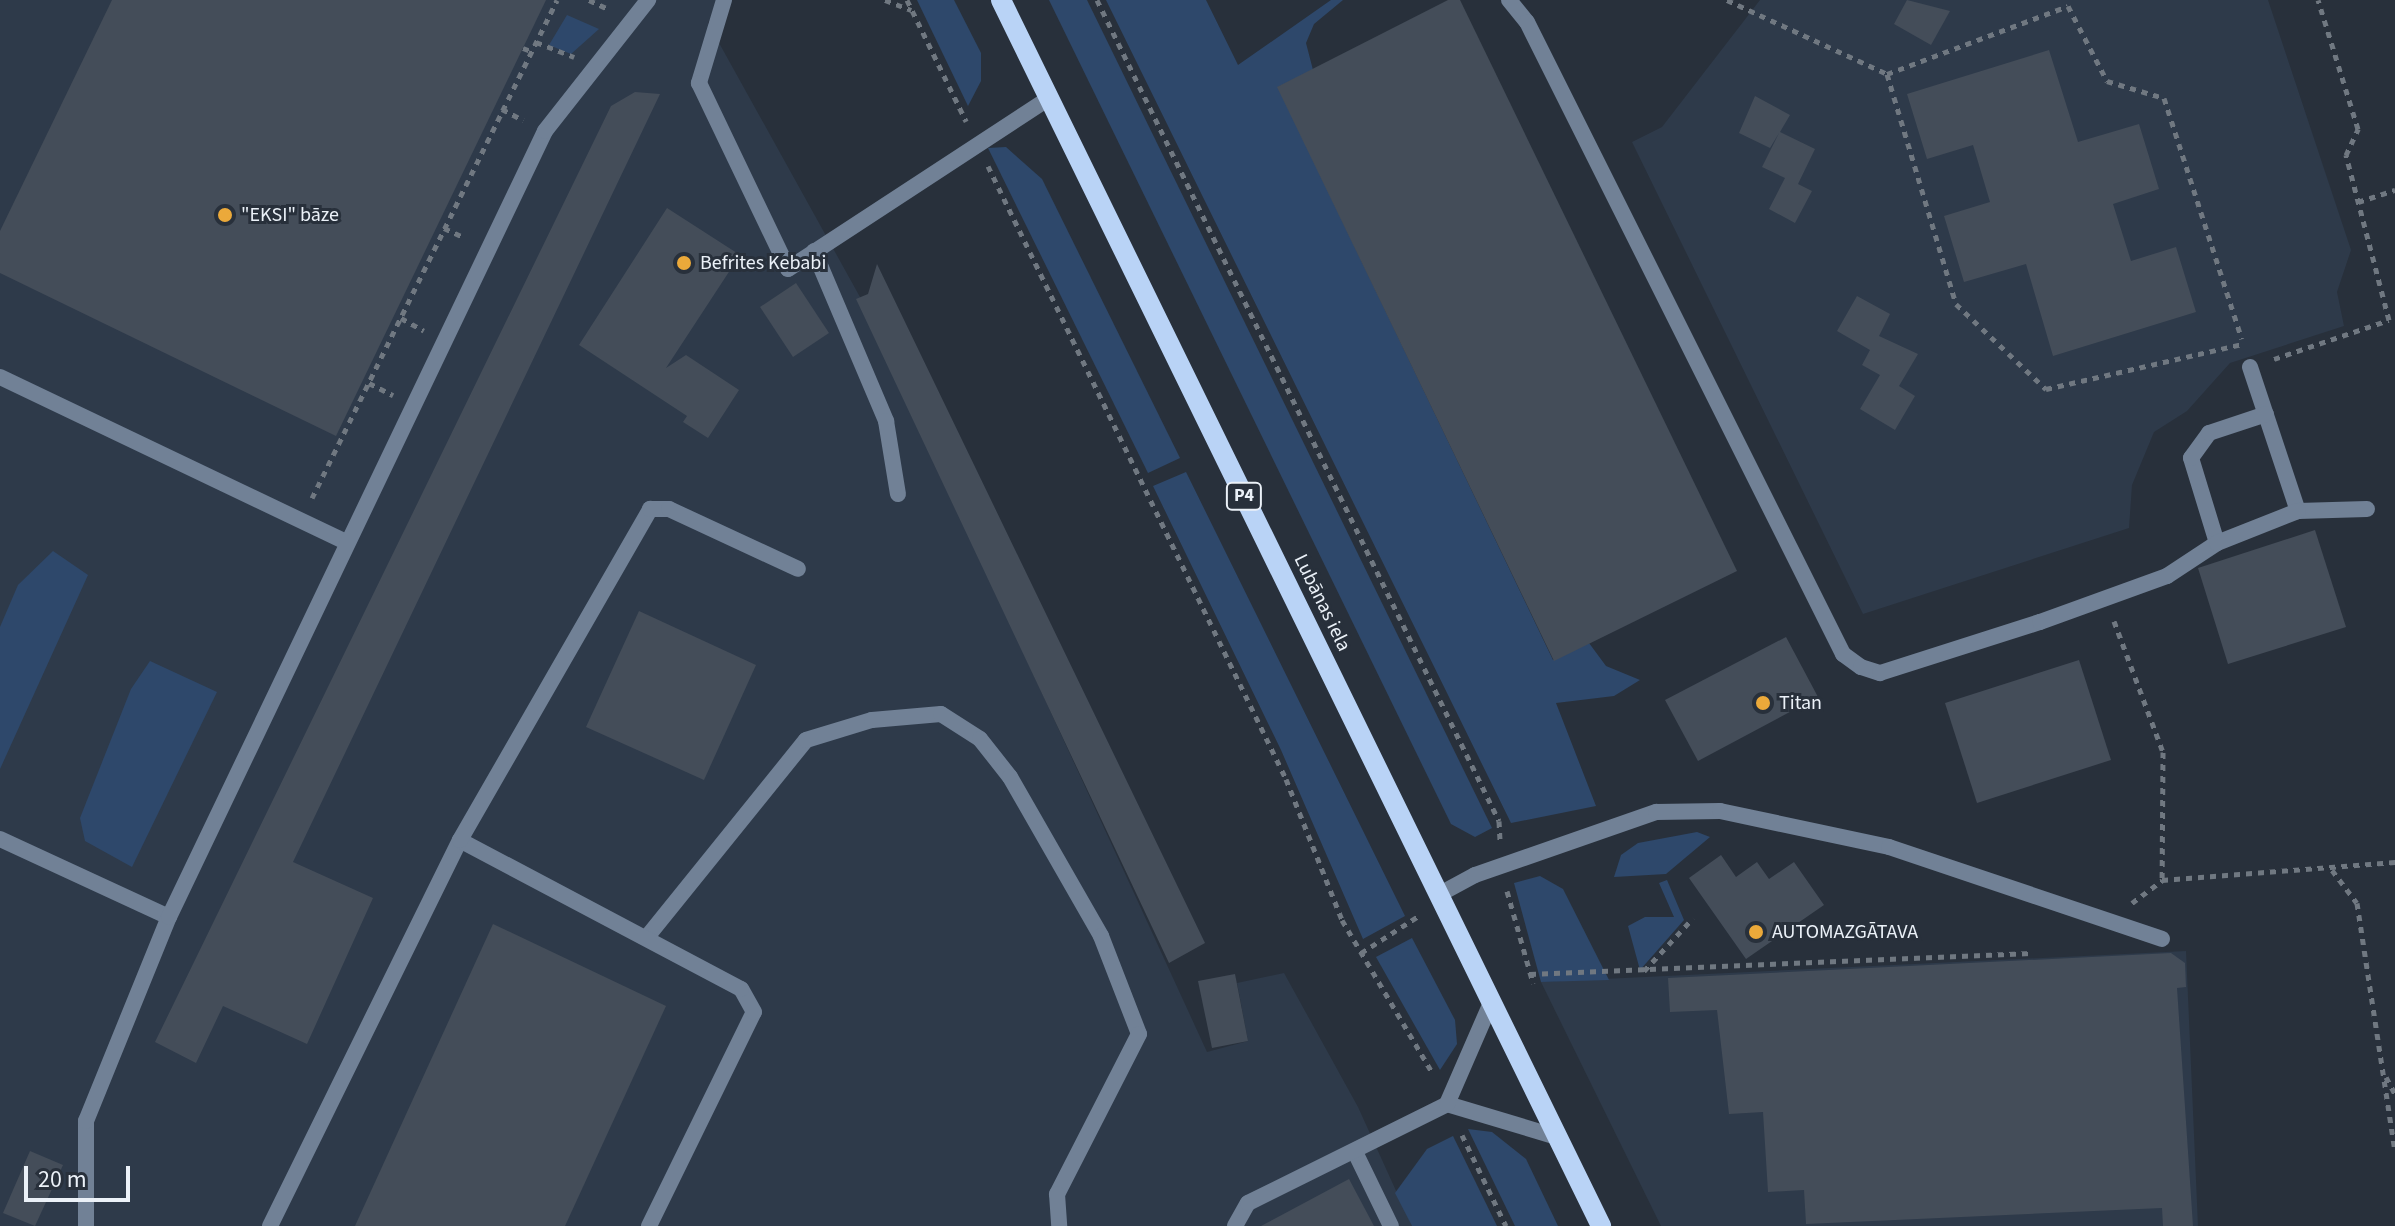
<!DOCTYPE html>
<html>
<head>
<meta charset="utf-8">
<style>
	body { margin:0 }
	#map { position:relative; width:2395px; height:1226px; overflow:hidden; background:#28303b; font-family:"Source Sans 3",sans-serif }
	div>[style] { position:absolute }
	.built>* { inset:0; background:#2e3a4a }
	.green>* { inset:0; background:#2e486b }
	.building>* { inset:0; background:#444d59 }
	.path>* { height:5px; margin-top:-2.5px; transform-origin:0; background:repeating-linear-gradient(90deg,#707881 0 6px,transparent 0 12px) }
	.lane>* { height:16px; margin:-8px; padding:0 8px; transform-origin:8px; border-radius:8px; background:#718196 }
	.street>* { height:16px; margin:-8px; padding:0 8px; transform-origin:8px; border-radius:8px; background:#718196 }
	.primary>* { height:20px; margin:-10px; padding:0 10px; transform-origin:10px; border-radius:10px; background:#b9d3f6 }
	.dots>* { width:22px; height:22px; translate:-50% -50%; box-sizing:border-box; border:4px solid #28303b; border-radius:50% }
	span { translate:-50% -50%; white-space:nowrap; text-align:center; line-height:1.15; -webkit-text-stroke:6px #28303b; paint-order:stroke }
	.shield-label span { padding:2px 6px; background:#28303b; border:2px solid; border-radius:6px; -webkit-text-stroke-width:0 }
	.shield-label { font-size:18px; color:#ebf1f8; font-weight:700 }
	.poi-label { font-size:20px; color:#ebf1f8 }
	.left { translate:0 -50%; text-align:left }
	.street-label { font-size:20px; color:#ebf1f8 }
	.scale { position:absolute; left:24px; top:1166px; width:106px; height:36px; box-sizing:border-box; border:4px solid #ebf1f8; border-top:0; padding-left:10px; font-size:24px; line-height:28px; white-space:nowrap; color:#ebf1f8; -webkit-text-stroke:6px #28303b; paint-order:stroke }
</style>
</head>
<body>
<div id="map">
	<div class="built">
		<div style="clip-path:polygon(0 0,720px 0,708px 23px,860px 297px,1207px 1052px,1248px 1041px,1237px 983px,1284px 973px,1358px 1107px,1412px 1226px,0 1226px)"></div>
		<div style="clip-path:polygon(1760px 0,2268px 0,2351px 250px,2337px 292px,2344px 326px,2230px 363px,2187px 411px,2154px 432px,2132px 485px,2129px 528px,1863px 614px,1632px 142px,1662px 127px)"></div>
		<div style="clip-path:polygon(2186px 951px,2198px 1226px,1661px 1226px,1541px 982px)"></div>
	</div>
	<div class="green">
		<div style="clip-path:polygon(917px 0,954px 0,981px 53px,981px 81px,968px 106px)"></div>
		<div style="clip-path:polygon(1049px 0,1087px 0,1492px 828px,1475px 837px,1451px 824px)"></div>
		<div style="clip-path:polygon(1106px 0,1206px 0,1238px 65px,1331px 0,1343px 0,1314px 24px,1306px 43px,1313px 70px,1278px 87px,1553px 660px,1589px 643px,1606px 666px,1640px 680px,1614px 696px,1556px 703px,1596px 806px,1511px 823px)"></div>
		<div style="clip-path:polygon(567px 15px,599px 29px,571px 54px,549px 45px)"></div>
		<div style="clip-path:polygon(1006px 147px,1042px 179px,1180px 458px,1148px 473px,988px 148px)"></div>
		<div style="clip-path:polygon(1186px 472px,1405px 916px,1363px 939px,1281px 750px,1153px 486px)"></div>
		<div style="clip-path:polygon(53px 551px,88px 575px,0 769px,0 627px,18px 585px)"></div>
		<div style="clip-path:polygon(150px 661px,217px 692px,132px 867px,85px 841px,80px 818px,131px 689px)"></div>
		<div style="clip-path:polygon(1697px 832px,1710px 837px,1666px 874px,1614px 877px,1621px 855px,1638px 843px)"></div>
		<div style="clip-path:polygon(1540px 876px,1563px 889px,1609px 980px,1541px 982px,1514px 883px)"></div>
		<div style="clip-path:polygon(1667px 880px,1684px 920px,1640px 970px,1628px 926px,1645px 917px,1674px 917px,1659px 883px)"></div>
		<div style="clip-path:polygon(1412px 938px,1455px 1020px,1457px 1044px,1440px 1070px,1376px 957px)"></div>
		<div style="clip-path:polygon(1468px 1129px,1492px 1132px,1526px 1159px,1558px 1226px,1515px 1226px)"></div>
		<div style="clip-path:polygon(1453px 1136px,1497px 1226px,1412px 1226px,1395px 1193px,1427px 1149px)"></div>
	</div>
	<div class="building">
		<div style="clip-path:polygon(112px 0,546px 0,336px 436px,0 273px,0 231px)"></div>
		<div style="clip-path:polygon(1448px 0,1460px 0,1737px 571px,1554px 661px,1277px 87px)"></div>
		<div style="clip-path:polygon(1907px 0,1950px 11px,1931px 45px,1894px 24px)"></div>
		<div style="clip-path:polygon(2049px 50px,2078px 142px,2139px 124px,2159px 189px,2113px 204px,2131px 261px,2176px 247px,2196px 312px,2053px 356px,2026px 264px,1964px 282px,1944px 216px,1990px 202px,1973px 145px,1927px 159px,1907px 94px)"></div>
		<div style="clip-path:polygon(635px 92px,660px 94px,293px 862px,373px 898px,307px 1044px,223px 1006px,196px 1063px,155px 1042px,611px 106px)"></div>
		<div style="clip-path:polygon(1755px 96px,1790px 115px,1780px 132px,1815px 149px,1798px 184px,1812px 191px,1795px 223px,1769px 209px,1785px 178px,1762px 167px,1779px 133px,1770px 148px,1739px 133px)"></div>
		<div style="clip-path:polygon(667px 208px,740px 255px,666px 368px,686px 355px,739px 390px,708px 438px,683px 422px,687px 416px,579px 345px)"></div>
		<div style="clip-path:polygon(877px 264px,1205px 943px,1169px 963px,856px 299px,868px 294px)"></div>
		<div style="clip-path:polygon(796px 283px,829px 333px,793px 357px,760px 307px)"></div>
		<div style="clip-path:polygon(1857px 296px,1890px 314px,1879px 336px,1918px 354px,1899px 386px,1915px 396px,1895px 430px,1860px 409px,1880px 375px,1862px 365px,1870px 350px,1837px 331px)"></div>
		<div style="clip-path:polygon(2315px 530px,2346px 627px,2228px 664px,2198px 568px)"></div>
		<div style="clip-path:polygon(639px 611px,756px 665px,704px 780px,586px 727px)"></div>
		<div style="clip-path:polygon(1786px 637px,1818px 697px,1698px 761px,1665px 700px)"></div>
		<div style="clip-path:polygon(2079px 660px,2111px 760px,1977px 803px,1945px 703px)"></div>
		<div style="clip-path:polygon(1721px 855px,1736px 877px,1757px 862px,1769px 879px,1794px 862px,1824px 905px,1746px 959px,1689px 878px)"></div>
		<div style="clip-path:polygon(493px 924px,666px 1006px,565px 1226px,355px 1226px)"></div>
		<div style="clip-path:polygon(2171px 953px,2185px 963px,2186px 987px,2177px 988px,2193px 1226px,2163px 1226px,2162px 1208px,1806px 1224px,1804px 1190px,1768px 1192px,1763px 1112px,1729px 1114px,1717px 1010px,1670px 1012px,1668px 978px)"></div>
		<div style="clip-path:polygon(1235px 974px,1248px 1041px,1212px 1048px,1198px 981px)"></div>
		<div style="clip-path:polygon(30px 1151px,63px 1165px,35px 1226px,3px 1213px)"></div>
		<div style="clip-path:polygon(1349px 1179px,1374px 1226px,1261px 1226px)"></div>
	</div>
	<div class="path">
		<div style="left:589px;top:0;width:21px;rotate:25deg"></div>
		<div style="left:885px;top:0;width:28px;rotate:21deg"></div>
		<div style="left:907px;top:0;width:135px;rotate:64deg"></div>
		<div style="left:1097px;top:0;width:914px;rotate:63.91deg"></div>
		<div style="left:1499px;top:821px;width:21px;rotate:87deg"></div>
		<div style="left:1727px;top:0;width:176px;rotate:24.8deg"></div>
		<div style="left:1887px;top:74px;width:240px;rotate:73.3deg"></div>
		<div style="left:1956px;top:304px;width:124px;rotate:43.4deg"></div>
		<div style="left:2046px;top:389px;width:202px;rotate:-12.9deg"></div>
		<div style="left:536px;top:42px;width:41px;rotate:21.5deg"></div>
		<div style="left:523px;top:48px;width:9px;rotate:21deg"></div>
		<div style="left:1887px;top:74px;width:193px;rotate:-20.6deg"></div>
		<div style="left:2068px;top:6px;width:85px;rotate:62.5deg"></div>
		<div style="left:2107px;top:81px;width:59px;rotate:16.6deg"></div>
		<div style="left:2164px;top:98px;width:253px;rotate:72.1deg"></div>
		<div style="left:502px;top:109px;width:24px;rotate:28deg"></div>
		<div style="left:988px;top:166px;width:682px;rotate:64.07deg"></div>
		<div style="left:1286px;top:779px;width:152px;rotate:68.3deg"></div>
		<div style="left:1342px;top:920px;width:177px;rotate:59.4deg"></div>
		<div style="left:2358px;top:202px;width:39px;rotate:-18deg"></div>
		<div style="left:444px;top:228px;width:23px;rotate:25deg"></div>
		<div style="left:401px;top:318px;width:26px;rotate:29deg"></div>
		<div style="left:2274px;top:359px;width:121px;rotate:-18.7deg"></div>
		<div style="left:2389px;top:320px;width:171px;rotate:-104.6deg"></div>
		<div style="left:2346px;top:155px;width:29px;rotate:-65deg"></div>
		<div style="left:2358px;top:129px;width:135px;rotate:-107.2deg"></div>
		<div style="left:369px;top:383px;width:27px;rotate:27deg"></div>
		<div style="left:312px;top:498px;width:555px;rotate:-63.8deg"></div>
		<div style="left:2114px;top:621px;width:140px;rotate:69.5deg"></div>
		<div style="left:2163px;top:752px;width:128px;rotate:90.4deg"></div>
		<div style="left:2332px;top:870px;width:41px;rotate:52.9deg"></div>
		<div style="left:2357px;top:903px;width:251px;rotate:81.3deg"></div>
		<div style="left:1507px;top:891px;width:96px;rotate:74.2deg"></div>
		<div style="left:2132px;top:903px;width:38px;rotate:-37deg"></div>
		<div style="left:2162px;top:880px;width:234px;rotate:-4.4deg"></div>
		<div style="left:1361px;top:953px;width:70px;rotate:-32.8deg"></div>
		<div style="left:1644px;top:971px;width:72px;rotate:-47.2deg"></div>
		<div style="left:1530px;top:974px;width:502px;rotate:-2.4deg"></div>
		<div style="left:2386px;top:1077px;width:19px;rotate:62deg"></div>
		<div style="left:1462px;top:1135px;width:101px;rotate:64.2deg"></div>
	</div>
	<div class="lane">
		<div style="left:724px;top:0;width:87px;rotate:106.8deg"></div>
		<div style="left:699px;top:83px;width:206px;rotate:64.4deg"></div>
		<div style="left:788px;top:269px;width:312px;rotate:-33.2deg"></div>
		<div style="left:814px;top:251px;width:185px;rotate:67deg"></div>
		<div style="left:886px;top:421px;width:74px;rotate:80.7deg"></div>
		<div style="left:2250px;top:367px;width:152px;rotate:71.6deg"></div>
		<div style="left:2298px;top:511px;width:69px;rotate:-1.7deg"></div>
		<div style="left:0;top:377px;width:381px;rotate:25.5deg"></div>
		<div style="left:2217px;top:543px;width:89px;rotate:-107deg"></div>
		<div style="left:2191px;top:458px;width:31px;rotate:-54deg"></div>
		<div style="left:2209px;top:433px;width:60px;rotate:-18.4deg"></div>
		<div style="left:0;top:839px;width:186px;rotate:24.8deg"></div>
		<div style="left:647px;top:937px;width:253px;rotate:-51.1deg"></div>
		<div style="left:806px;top:740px;width:69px;rotate:-16.9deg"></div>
		<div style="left:872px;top:720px;width:69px;rotate:-5deg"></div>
		<div style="left:941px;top:714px;width:46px;rotate:32.7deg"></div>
		<div style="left:980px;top:739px;width:48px;rotate:51.7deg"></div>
		<div style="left:1010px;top:777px;width:183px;rotate:60.2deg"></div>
		<div style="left:1101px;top:936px;width:105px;rotate:68.8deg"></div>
		<div style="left:1139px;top:1034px;width:180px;rotate:117.1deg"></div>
		<div style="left:1057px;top:1194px;width:32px;rotate:86deg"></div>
		<div style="left:1447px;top:1104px;width:115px;rotate:16.7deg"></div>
		<div style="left:1355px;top:1152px;width:82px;rotate:64.1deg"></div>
		<div style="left:86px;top:1226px;width:105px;rotate:-90deg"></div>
		<div style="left:86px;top:1121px;width:220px;rotate:-67.9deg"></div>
		<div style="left:169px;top:917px;width:871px;rotate:-64.43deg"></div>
		<div style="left:545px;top:131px;width:167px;rotate:-51.8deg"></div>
		<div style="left:270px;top:1226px;width:430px;rotate:-63.8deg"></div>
		<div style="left:649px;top:1226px;width:238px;rotate:-63.9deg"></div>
		<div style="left:754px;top:1012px;width:26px;rotate:-119deg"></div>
		<div style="left:741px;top:989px;width:318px;rotate:-152.1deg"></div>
		<div style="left:460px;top:840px;width:382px;rotate:-60.1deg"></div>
		<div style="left:650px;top:509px;width:19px"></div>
		<div style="left:669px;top:509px;width:142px;rotate:24.9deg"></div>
		<div style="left:1235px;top:1226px;width:26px;rotate:-61deg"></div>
		<div style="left:1248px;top:1203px;width:222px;rotate:-26.4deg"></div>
		<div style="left:1447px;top:1104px;width:110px;rotate:-66.5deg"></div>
	</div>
	<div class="street">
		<div style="left:1509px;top:0;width:28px;rotate:51deg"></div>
		<div style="left:1527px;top:22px;width:707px;rotate:63.43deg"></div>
		<div style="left:1843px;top:654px;width:22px;rotate:36deg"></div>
		<div style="left:1861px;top:667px;width:20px;rotate:18deg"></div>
		<div style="left:1880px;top:673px;width:168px;rotate:-17.7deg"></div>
		<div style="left:2040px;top:622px;width:135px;rotate:-19.9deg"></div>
		<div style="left:2167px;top:576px;width:60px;rotate:-33.4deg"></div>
		<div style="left:2217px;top:543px;width:87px;rotate:-21.6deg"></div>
		<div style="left:1438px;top:895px;width:42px;rotate:-28.4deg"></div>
		<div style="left:1475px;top:875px;width:192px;rotate:-19.2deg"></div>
		<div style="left:1656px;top:812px;width:64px;rotate:-0.9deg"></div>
		<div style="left:1720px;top:811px;width:173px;rotate:12deg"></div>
		<div style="left:1889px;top:847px;width:288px;rotate:18.6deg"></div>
	</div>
	<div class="primary">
		<div style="left:1001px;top:0;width:1365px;rotate:63.92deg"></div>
	</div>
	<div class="dots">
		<div style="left:225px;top:215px;background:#eba93a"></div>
		<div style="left:684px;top:263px;background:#eba93a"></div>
		<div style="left:1763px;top:703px;background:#eba93a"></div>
		<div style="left:1756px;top:932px;background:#eba93a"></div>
	</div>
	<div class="shield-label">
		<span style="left:1244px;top:496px">P4</span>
	</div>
	<div class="poi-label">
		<span class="left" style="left:241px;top:215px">"EKSI" bāze</span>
		<span class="left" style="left:700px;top:263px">Befrites Kebabi</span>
		<span class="left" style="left:1779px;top:703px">Titan</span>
		<span class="left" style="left:1772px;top:932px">AUTOMAZGĀTAVA</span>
	</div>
	<div class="street-label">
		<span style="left:1322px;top:603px;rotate:64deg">Lubānas iela</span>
	</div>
	<div class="scale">20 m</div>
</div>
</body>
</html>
